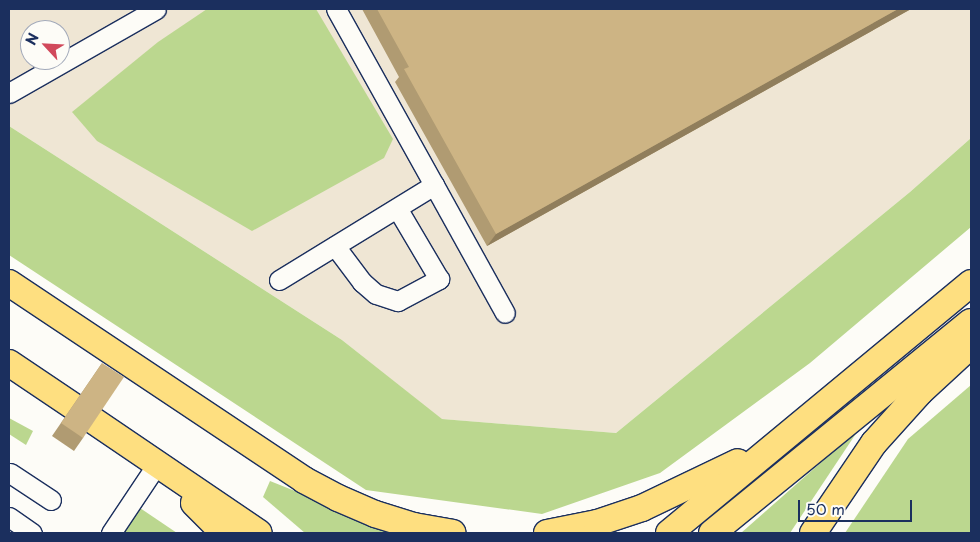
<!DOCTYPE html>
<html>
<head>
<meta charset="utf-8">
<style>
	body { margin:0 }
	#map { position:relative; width:980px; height:542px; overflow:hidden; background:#fdfcf7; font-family:"Playpen Sans",sans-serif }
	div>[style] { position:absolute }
	.built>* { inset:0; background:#efe6d4 }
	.green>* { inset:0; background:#bbd78f }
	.roads { filter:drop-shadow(1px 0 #1b2f5e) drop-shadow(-1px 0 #1b2f5e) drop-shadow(0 1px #1b2f5e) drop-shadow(0 -1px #1b2f5e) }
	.minor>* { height:19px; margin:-9.5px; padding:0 9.5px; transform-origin:9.5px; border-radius:9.5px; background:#fdfcf7 }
	.highway>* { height:26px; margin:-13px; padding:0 13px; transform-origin:13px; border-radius:13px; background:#fedf80 }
	.wall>* { inset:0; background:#b09b72 }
	.shaded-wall>* { inset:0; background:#907e5c }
	.building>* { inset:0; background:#cdb484 }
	span { translate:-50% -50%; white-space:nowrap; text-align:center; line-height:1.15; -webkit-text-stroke:4px #fdfcf7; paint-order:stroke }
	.frame { position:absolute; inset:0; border:10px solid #1b2f5e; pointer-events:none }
	.north { position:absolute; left:20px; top:20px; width:50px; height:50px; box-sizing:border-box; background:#fdfcf7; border:1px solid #a3aaba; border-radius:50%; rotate:295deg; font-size:14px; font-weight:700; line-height:20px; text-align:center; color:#1b2f5e }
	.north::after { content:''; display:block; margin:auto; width:18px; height:22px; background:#d1495b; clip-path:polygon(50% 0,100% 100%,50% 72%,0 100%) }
	.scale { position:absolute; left:798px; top:500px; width:114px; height:22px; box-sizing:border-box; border:2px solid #1b2f5e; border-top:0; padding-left:6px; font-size:15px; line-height:18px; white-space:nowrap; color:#1b2f5e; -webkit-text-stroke:4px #fdfcf7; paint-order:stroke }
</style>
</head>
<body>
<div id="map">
	<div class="built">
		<div style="clip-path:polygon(evenodd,9px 9px,971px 9px,971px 138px,910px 192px,616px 433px,441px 419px,342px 340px,9px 126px,9px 9px,30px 30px,60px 30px,60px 60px,30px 60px,30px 30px)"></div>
	</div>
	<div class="green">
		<div style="clip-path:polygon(207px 9px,316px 9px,393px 139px,384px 158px,252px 231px,97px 141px,72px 112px,158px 42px)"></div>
		<div style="clip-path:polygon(9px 126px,342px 340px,442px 419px,616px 433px,910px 192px,971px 138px,971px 227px,810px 363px,660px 473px,542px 514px,366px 490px,9px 255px)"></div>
		<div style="clip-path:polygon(971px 385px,971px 533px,845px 533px,908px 439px)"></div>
		<div style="clip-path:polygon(9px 418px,33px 431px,26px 445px,9px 434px)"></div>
		<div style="clip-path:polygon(859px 429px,790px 533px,741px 533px)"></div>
		<div style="clip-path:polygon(270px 481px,400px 533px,305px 533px,263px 497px)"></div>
		<div style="clip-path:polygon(140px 508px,177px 533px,124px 533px)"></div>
	</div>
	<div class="roads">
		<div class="minor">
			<div style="left:9px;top:93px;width:169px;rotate:-29.7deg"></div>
			<div style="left:434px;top:185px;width:146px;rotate:61deg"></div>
			<div style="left:335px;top:246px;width:45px;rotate:53.1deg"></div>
			<div style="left:362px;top:282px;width:18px;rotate:41deg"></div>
			<div style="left:376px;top:294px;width:23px;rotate:18deg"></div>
			<div style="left:398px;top:301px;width:47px;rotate:-28.2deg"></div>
			<div style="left:439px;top:279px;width:82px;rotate:-120.6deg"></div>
			<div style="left:279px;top:280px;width:182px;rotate:-31.5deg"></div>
			<div style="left:434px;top:185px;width:201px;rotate:-119.1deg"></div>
			<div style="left:10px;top:473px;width:49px;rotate:33.4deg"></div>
			<div style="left:9px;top:517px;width:28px;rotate:35deg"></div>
			<div style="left:111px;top:533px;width:83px;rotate:-56.3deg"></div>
		</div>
		<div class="highway">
			<div style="left:9px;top:283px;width:355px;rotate:33.7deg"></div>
			<div style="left:304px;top:480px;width:38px;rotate:28deg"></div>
			<div style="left:338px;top:498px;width:40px;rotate:23.4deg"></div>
			<div style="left:375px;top:514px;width:41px;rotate:17.1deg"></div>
			<div style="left:414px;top:526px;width:39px;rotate:10deg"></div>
			<div style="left:9px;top:363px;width:77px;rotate:33.9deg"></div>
			<div style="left:94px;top:421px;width:199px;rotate:34.2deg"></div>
			<div style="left:194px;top:503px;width:42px;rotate:45deg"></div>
			<div style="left:547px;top:533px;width:51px;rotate:-11.3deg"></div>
			<div style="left:597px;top:523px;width:47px;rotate:-18.4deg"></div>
			<div style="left:642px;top:508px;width:106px;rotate:-25.6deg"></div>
			<div style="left:669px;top:533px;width:392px;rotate:-39.6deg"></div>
			<div style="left:712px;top:533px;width:334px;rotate:-39.2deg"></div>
			<div style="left:813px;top:533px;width:109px;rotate:-55.9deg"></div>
			<div style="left:874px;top:443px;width:69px;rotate:-48deg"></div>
			<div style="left:920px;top:392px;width:69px;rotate:-42.7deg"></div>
		</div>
	</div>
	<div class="wall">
		<div style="clip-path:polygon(362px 9px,911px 9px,487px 246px,395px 82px,399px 77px)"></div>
		<div style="clip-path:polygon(102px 363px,83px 438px,74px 451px,52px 436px)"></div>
	</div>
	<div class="shaded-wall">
		<div style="clip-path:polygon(898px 9px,911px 9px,487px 246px,496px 234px)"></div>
	</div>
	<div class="building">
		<div style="clip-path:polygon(377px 9px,898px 9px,496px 234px,404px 69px,409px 67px)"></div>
		<div style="clip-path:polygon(102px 363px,124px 377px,83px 438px,61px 423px)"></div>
	</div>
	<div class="frame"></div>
	<div class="north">N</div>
	<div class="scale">50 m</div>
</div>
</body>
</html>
